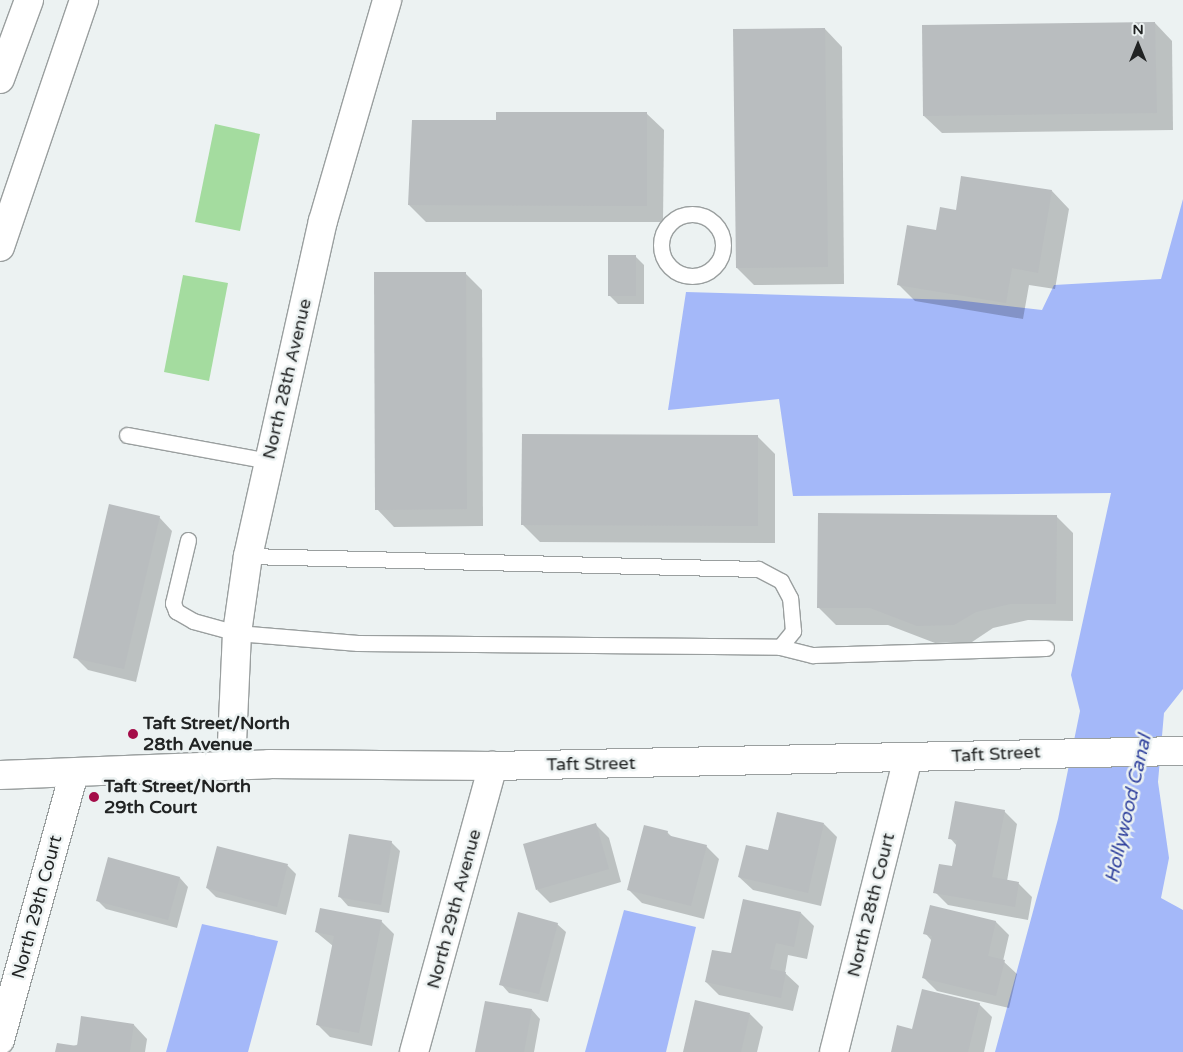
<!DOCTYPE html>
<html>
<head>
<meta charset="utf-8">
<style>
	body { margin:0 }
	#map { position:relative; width:1183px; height:1052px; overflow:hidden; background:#ecf2f2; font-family:"Varela Round",sans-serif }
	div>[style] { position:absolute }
	.green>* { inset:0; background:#a4dc9f }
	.water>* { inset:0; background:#a4b8f9 }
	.shadow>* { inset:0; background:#0003 }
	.building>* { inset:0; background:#b9bdbf }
	.roads { filter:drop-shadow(1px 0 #9a9f9f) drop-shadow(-1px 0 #9a9f9f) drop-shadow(0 1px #9a9f9f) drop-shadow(0 -1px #9a9f9f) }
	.lane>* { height:15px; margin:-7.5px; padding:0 7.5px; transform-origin:7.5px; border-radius:7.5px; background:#fff }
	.lane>.ring { margin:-7.5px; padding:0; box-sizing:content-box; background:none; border:15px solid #fff; border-radius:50% }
	.street>* { height:28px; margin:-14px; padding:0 14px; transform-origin:14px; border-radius:14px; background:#fff }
	.secondary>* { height:28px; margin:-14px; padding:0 14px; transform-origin:14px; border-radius:14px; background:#fff }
	.highway>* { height:28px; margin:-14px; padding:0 14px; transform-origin:14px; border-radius:14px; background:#fff }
	.dots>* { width:14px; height:14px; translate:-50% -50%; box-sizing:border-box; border:2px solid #ecf2f2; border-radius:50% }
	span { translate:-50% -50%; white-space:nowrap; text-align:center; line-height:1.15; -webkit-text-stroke:5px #ecf2f2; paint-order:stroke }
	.street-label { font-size:18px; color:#212323 }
	.poi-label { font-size:18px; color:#212323; font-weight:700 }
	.left { translate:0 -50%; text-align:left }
	.water-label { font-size:19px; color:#31429e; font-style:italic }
	.north { position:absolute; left:1113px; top:20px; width:50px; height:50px; -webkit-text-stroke:4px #ecf2f2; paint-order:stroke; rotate:0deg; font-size:14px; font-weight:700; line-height:20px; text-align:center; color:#212323 }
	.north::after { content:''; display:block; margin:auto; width:18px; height:22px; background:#212323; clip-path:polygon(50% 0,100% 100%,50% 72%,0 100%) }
</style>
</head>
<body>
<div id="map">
	<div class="green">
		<div style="clip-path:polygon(215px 124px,260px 134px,240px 231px,195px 222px)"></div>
		<div style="clip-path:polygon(183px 275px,228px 283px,209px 381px,164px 372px)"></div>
	</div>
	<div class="water">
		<div style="clip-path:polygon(1183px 199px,1183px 689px,1164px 713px,1158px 782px,1169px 858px,1161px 898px,1183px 910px,1183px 1052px,995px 1052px,1058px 819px,1080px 711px,1071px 675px,1111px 493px,793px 496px,779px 399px,668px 410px,686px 292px,956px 300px,1042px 310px,1054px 285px,1161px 279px)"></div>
		<div style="clip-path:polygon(624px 910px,696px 927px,666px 1052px,585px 1052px)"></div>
		<div style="clip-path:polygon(202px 924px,278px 941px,248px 1052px,166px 1052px)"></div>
	</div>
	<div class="shadow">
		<div style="clip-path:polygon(1155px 23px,1172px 41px,1173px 130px,942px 133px,924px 116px)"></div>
		<div style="clip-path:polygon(825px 29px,842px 47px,844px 284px,754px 285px,737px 268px)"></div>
		<div style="clip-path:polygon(646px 113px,664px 130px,663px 222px,426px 222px,409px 205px,497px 121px)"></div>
		<div style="clip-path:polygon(1052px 191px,1069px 209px,1055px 289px,1029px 285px,1023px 319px,915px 301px,898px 284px,937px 231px,957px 211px)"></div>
		<div style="clip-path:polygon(635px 256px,644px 265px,644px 304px,618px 304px,610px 296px)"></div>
		<div style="clip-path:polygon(465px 273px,482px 290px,483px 526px,394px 527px,377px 509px)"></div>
		<div style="clip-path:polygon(758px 437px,775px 454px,775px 543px,540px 542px,523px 525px)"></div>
		<div style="clip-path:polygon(1056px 516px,1073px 533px,1073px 621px,1028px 620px,993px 628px,972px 642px,935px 643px,888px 625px,836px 625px,818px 607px)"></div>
		<div style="clip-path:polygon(159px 517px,172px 531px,136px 682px,88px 670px,75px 657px)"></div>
		<div style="clip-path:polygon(1004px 811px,1017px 824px,1007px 881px,1019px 884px,1032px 897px,1028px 920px,948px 905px,935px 892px,953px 867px,957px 846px,950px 838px)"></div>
		<div style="clip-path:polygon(595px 824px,609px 838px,621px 882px,550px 903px,537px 890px)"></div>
		<div style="clip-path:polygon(824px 824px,837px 837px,821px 906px,753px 890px,739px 877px,769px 851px)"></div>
		<div style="clip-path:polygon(667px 832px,673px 838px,706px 846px,719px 859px,704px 919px,642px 903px,629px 890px)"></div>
		<div style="clip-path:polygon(391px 842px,400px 851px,389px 913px,348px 906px,340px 897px)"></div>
		<div style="clip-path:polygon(218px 848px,288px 866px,296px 874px,286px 915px,216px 897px,207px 888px)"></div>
		<div style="clip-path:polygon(180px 878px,188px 887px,177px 928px,106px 909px,97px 900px)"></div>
		<div style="clip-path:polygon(931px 907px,996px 922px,1009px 935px,1003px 961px,1017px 974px,1009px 1008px,937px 991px,924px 978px,932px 941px,925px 933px)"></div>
		<div style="clip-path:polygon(801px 913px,814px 926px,807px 959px,788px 955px,785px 973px,799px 986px,793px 1011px,719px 995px,706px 982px,732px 955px)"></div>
		<div style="clip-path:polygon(381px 921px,394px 934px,372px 1046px,330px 1037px,317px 1024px,333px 946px,316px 932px)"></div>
		<div style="clip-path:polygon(557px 924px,566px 932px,548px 1002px,509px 993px,501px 984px)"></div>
		<div style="clip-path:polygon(979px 1004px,992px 1017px,984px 1052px,892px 1052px,913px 1030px)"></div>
		<div style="clip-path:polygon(532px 1010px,540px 1019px,534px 1052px,477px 1052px)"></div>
		<div style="clip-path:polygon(750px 1014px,763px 1027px,757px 1052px,684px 1052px)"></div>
		<div style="clip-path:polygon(134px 1025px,147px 1039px,145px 1052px,56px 1052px)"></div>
	</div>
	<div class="building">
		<div style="clip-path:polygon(1155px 22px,1157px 113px,923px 116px,922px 25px)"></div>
		<div style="clip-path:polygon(825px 28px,828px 267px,736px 268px,733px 29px)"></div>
		<div style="clip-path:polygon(496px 112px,647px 112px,647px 206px,408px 205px,412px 120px,496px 120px)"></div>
		<div style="clip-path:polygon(961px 176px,1052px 190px,1038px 273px,1012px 268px,1006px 303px,897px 285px,907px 225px,936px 230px,940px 207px,956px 210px)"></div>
		<div style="clip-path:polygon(608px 255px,636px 255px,636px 296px,608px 296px)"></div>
		<div style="clip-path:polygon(374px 272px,466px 272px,467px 509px,375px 510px)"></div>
		<div style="clip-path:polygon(522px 434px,758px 435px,758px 526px,521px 525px)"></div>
		<div style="clip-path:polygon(109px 504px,160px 516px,124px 669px,73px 658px)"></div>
		<div style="clip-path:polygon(818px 513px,1057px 515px,1056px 604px,1010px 604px,976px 612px,954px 625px,917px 626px,870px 608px,817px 608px)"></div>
		<div style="clip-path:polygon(955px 801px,1005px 810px,992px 877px,1019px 882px,1015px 907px,933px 893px,939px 864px,952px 866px,957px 840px,948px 839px)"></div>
		<div style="clip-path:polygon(777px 812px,824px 823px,808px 893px,738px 877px,746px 845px,768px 850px)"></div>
		<div style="clip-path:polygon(596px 823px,609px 869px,536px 890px,523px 844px)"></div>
		<div style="clip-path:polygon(644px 825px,668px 831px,667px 835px,707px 845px,691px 906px,627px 890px)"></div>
		<div style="clip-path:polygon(349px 834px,392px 841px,381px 905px,338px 897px)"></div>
		<div style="clip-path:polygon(217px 846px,288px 864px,277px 907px,206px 888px)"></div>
		<div style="clip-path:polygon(108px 857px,180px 877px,168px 920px,96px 901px)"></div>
		<div style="clip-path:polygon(743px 899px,801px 912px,794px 947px,776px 943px,770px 969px,786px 972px,781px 998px,705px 982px,712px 950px,731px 953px)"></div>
		<div style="clip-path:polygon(930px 905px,996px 921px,988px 956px,1005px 960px,996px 996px,922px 978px,932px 936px,923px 934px)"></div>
		<div style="clip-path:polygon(320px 908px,382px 920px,359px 1033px,316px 1025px,334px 936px,315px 932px)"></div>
		<div style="clip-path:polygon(518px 912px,558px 923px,539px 994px,499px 985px)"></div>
		<div style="clip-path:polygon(922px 989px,980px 1003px,968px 1052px,891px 1052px,897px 1025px,912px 1029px)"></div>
		<div style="clip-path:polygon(695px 1000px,750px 1013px,741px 1052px,683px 1052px)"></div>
		<div style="clip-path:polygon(485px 1001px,532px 1009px,524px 1052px,475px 1052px)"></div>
		<div style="clip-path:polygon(81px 1016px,134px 1024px,130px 1052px,55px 1052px,57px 1043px,77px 1046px)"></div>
	</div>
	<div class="roads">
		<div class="lane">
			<div class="ring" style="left:661px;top:214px;width:47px;height:47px"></div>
			<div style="left:127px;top:435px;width:143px;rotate:10.4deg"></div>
			<div style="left:188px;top:540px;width:65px;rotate:103.4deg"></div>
			<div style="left:173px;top:603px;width:9px;rotate:69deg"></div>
			<div style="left:176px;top:611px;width:20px;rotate:30deg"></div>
			<div style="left:193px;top:621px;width:46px;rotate:15.3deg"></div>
			<div style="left:237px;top:633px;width:121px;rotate:4.7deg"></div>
			<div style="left:358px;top:643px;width:422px;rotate:0.5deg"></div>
			<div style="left:780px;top:647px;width:21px;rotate:-51deg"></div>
			<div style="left:793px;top:631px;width:33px;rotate:-95deg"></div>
			<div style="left:790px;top:598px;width:19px;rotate:-118deg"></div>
			<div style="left:781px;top:581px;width:26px;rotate:-152deg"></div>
			<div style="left:758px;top:569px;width:510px;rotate:-178.54deg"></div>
			<div style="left:780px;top:647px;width:34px;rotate:14deg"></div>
			<div style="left:813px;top:655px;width:233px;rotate:-1.7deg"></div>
		</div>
		<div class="street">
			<div style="left:231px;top:765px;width:132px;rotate:-87.4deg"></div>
			<div style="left:237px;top:633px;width:78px;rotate:-81.9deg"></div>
			<div style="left:248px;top:556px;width:343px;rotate:-77.4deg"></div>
			<div style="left:323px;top:221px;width:230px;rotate:-73.8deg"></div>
			<div style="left:0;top:1040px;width:277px;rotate:-74.5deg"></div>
			<div style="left:414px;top:1052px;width:297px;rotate:-74.6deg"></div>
			<div style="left:834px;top:1052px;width:303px;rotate:-75.9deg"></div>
		</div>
		<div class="secondary">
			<div style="left:0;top:775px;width:269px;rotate:-2.3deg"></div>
			<div style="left:269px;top:764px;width:224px;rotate:0.5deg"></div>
			<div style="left:493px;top:766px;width:690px;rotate:-1.25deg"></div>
		</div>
		<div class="highway">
			<div style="left:0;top:79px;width:84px;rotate:-69.8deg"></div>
			<div style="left:0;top:247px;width:261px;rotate:-71.2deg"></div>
		</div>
	</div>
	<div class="dots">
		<div style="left:133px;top:734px;background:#a40c48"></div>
		<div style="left:94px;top:797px;background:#a40c48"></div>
	</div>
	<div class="street-label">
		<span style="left:287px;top:379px;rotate:-77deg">North 28th Avenue</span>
		<span style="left:996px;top:754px;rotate:-3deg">Taft Street</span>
		<span style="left:591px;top:764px;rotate:-1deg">Taft Street</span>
		<span style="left:871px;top:905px;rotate:-76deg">North 28th Court</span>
		<span style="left:37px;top:907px;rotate:-75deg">North 29th Court</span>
		<span style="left:454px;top:909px;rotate:-75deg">North 29th Avenue</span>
	</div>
	<div class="poi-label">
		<span class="left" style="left:143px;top:734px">Taft Street/North<br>28th Avenue</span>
		<span class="left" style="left:104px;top:797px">Taft Street/North<br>29th Court</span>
	</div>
	<div class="water-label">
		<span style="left:1129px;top:809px;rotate:-77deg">Hollywood Canal</span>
	</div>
	<div class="north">N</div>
</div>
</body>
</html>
